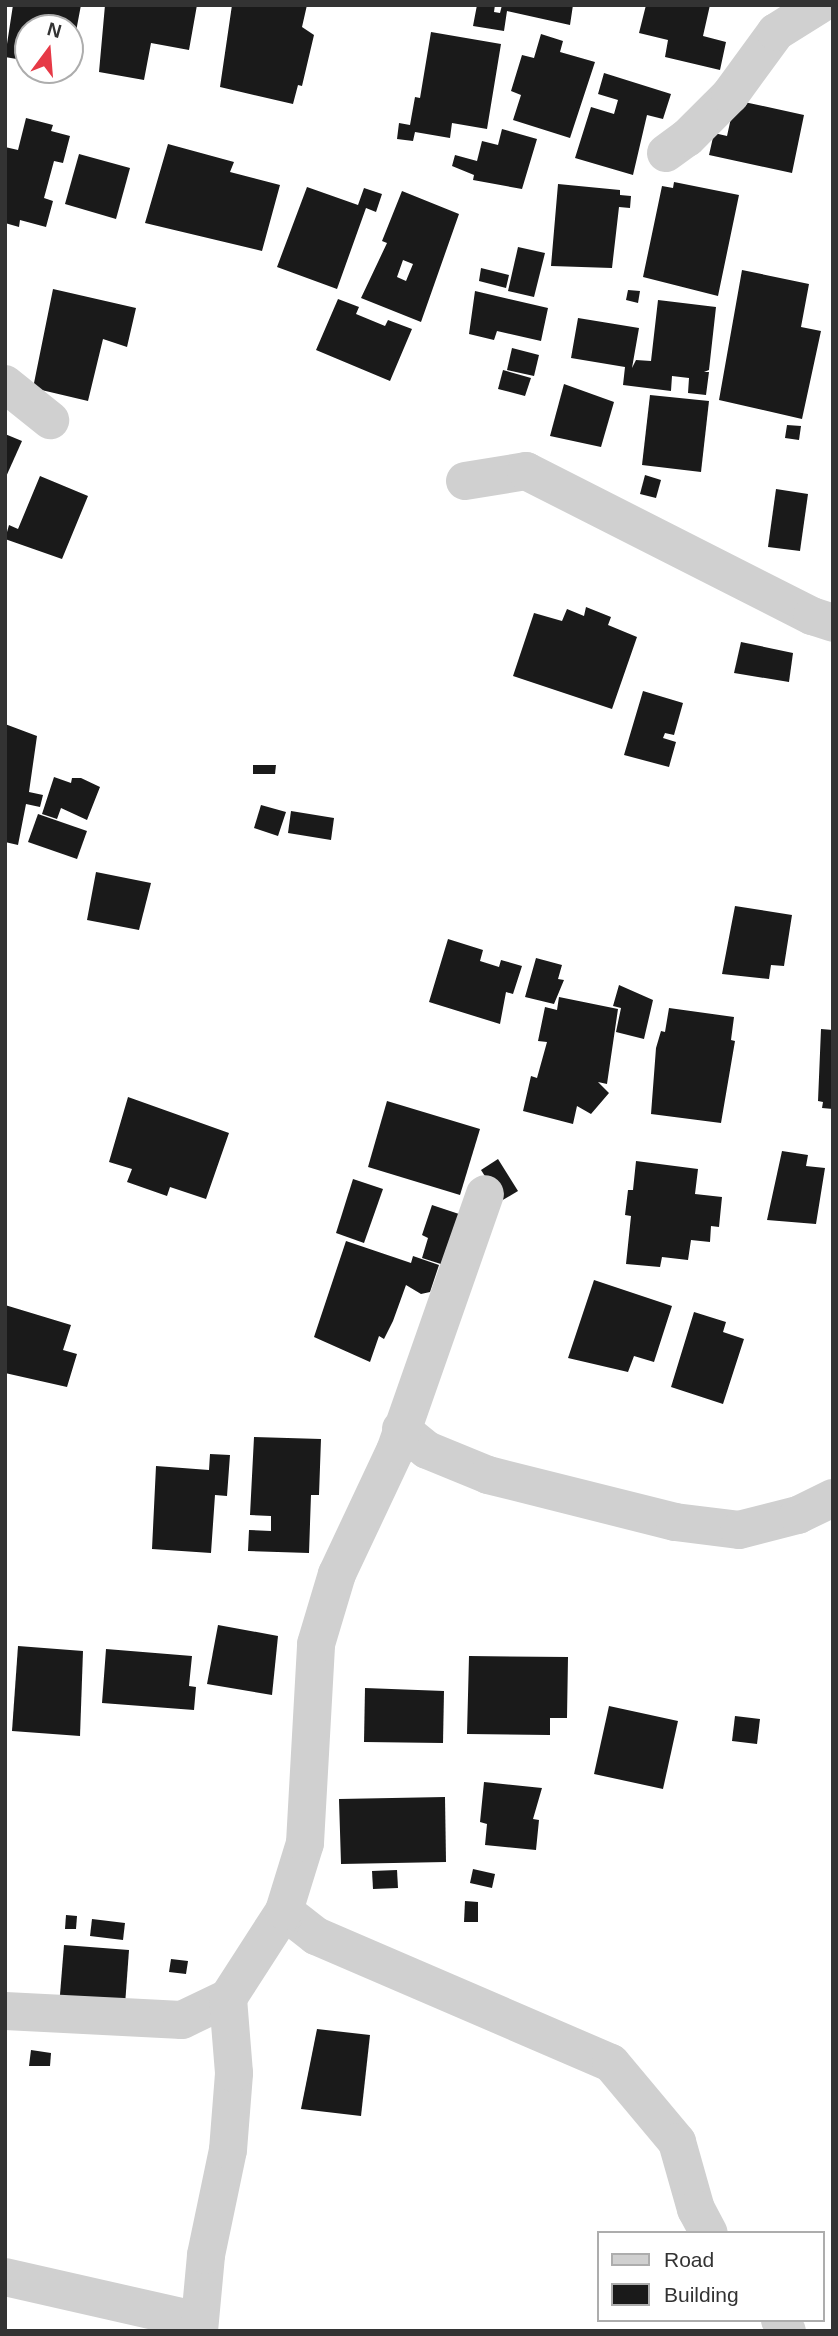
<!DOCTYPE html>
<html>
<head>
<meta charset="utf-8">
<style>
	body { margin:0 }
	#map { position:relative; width:838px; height:2336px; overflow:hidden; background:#fff; font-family:Arial,sans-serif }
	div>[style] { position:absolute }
	.building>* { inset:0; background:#1a1a1a }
	.street>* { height:38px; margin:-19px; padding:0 19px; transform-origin:19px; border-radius:19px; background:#d0d0d0 }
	span { translate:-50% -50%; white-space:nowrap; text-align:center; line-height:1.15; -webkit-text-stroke:7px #fff; paint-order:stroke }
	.frame { position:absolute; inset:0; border:7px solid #333; pointer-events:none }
	.legend { position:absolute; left:597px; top:2231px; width:228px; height:91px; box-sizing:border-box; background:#fff; border:2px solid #adadad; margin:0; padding:9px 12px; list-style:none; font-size:21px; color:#333 }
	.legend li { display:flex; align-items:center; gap:14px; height:35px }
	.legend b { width:35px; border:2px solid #adadad }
	.north { position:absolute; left:14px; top:14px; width:70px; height:70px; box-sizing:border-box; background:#fff; border:2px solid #adadad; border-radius:50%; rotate:16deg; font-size:19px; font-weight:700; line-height:28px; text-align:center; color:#333 }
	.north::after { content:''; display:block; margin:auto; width:24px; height:32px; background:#e63946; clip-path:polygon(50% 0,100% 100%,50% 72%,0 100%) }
</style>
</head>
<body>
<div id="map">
	<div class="building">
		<div style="clip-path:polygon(13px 5px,81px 5px,71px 58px,70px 28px,28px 28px,28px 61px,5px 57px)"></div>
		<div style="clip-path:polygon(105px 5px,197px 5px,189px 50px,151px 43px,144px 80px,99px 72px)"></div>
		<div style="clip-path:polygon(232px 5px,307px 5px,302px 27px,314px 35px,302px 86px,298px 85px,293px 104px,220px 87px)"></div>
		<div style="clip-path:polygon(477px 5px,495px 5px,494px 12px,500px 13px,502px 5px,573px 5px,570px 25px,507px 11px,504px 31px,473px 26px)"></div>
		<div style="clip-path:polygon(646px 5px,710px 5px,703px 36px,726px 42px,720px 70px,665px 57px,668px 40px,639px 33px)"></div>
		<div style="clip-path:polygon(431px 32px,501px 44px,487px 129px,452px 123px,450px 138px,415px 132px,413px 141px,397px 139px,399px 123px,410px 125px,415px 97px,420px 98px)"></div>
		<div style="clip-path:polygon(541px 34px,563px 41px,560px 52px,595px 62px,570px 138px,513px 120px,521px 95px,511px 91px,522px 55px,534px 58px)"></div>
		<div style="clip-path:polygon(604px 73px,671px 94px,663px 119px,647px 115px,633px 175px,575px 158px,591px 107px,614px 114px,618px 100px,598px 94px)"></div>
		<div style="clip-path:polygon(735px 100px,804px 115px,792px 173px,709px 155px,714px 133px,727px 136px)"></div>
		<div style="clip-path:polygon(26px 118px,53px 125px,51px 131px,70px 136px,63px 163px,54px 161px,44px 198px,53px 201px,46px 227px,20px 220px,19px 227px,5px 223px,5px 147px,18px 150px)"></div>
		<div style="clip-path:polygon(502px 129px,537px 139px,522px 189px,473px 180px,474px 175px,452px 166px,455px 155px,477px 161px,482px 141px,498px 145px)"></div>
		<div style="clip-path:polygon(168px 144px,234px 162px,230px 172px,280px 185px,262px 251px,145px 223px)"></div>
		<div style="clip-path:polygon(79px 154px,130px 168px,116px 219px,65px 204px)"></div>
		<div style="clip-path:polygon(674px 182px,739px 195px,718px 296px,643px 277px,662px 186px,673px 188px)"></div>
		<div style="clip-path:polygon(558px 184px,620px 190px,620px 195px,631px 196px,630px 208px,619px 207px,612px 268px,551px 266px)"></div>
		<div style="clip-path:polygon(307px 187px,358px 205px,364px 188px,382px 194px,376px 212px,366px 208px,337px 289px,277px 267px)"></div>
		<div style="clip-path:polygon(evenodd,402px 191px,459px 214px,421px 322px,361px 298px,387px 243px,382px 241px,402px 191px,403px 260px,413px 264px,406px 281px,397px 277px,403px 260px)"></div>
		<div style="clip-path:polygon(518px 247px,545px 253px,534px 297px,508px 291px)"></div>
		<div style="clip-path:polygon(481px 268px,509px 275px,506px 288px,479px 281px)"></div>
		<div style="clip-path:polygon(742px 270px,809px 284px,801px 327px,821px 331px,802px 419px,719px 400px)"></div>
		<div style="clip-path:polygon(53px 289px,136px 308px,127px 347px,103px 339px,88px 401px,33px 388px)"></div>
		<div style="clip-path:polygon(628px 290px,640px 291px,638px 303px,626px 300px)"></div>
		<div style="clip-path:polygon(475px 291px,548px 308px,541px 341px,497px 331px,494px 340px,469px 334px)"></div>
		<div style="clip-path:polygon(338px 299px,359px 307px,356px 314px,385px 326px,388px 320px,412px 329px,390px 381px,316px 350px)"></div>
		<div style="clip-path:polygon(658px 300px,716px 307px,709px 370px,704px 372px,709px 372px,706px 395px,688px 393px,689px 378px,672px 376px,671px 391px,623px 385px,625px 367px,571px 358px,578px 318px,639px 328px,632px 368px,636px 360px,651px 361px)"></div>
		<div style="clip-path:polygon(512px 348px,539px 355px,534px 376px,507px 370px)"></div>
		<div style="clip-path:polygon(503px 370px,531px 378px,525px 396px,498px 389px)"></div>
		<div style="clip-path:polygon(564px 384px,614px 402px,601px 447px,550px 436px)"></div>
		<div style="clip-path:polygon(650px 395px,709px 401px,701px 472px,642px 465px)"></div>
		<div style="clip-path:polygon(787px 425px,801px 426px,799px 440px,785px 438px)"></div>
		<div style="clip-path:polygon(5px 434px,22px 441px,5px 479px)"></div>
		<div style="clip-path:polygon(645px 475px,661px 480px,656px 498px,640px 494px)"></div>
		<div style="clip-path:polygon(40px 476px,88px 496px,62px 559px,5px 539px,9px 525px,18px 529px)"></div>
		<div style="clip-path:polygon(776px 489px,808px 494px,800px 551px,768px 547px)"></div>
		<div style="clip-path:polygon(586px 607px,611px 617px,608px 625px,637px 637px,612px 709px,513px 676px,534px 613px,562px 621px,567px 609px,584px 616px)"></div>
		<div style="clip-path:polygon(741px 642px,793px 653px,789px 682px,734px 673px)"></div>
		<div style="clip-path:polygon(643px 691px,683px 703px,674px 735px,665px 733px,663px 738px,676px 742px,669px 767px,624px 755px)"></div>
		<div style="clip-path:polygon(5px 724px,37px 736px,29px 792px,43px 795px,40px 807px,26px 804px,18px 845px,5px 842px)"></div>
		<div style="clip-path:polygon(253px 765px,276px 765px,275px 774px,253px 774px)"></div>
		<div style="clip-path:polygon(54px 777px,71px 783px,72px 778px,81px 778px,100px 787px,87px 820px,61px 808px,57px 819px,42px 814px)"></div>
		<div style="clip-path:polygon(261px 805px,286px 812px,278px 836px,254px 828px)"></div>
		<div style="clip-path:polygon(291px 811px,334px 818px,331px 840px,288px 833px)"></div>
		<div style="clip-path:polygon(38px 814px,87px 831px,77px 859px,28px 842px)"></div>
		<div style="clip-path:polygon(96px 872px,151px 883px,139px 930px,87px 920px)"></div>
		<div style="clip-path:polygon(735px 906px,792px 915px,784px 966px,771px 965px,769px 979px,722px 974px)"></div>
		<div style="clip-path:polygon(448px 939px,483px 950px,480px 961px,499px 967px,501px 960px,522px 966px,513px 994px,506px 992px,500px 1024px,429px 1002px)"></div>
		<div style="clip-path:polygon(536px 958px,562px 965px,558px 979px,564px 980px,554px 1004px,525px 997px)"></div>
		<div style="clip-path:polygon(619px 985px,653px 1000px,644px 1039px,616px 1032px,621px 1008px,613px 1006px)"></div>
		<div style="clip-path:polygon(559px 997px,618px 1009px,607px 1084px,598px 1082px,609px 1093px,591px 1114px,577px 1106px,573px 1124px,523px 1111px,531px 1076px,537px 1078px,547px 1042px,538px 1041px,545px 1007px,557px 1010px)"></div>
		<div style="clip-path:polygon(669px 1008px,734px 1017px,731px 1040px,735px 1041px,721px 1123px,651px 1114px,656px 1048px,661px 1031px,665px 1032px)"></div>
		<div style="clip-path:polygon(821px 1029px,833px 1030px,833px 1109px,822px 1108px,823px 1102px,818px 1101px)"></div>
		<div style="clip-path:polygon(128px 1097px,229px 1133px,206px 1199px,170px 1187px,167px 1196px,127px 1182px,132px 1169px,109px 1162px)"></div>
		<div style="clip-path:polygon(387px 1101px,480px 1129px,460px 1195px,368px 1167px)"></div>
		<div style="clip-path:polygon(782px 1151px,808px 1155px,806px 1166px,825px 1168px,816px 1224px,767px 1220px)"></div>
		<div style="clip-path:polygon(498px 1159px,518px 1191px,501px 1201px,481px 1170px)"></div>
		<div style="clip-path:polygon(636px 1161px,698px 1169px,695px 1194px,722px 1197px,719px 1227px,711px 1226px,710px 1242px,691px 1240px,688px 1260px,662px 1257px,660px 1267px,626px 1264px,631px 1216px,625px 1215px,628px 1190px,633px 1190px)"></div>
		<div style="clip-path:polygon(353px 1179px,383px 1189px,364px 1243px,336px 1233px)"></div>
		<div style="clip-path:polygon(432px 1205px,462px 1215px,444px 1265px,422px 1258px,428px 1238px,422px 1235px)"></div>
		<div style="clip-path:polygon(346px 1241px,411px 1263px,413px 1256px,439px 1265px,430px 1292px,421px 1294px,406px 1285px,393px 1321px,384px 1339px,379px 1336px,370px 1362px,314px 1337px)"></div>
		<div style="clip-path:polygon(594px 1280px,672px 1306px,654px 1362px,634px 1356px,628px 1372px,568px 1358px)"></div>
		<div style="clip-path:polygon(5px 1305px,71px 1325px,63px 1350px,77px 1354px,67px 1387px,5px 1373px)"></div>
		<div style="clip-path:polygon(694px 1312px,726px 1322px,723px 1332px,744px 1339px,723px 1404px,671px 1387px)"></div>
		<div style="clip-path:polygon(254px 1437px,321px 1439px,319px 1495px,311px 1495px,309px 1553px,248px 1551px,249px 1530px,271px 1531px,271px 1516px,250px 1515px)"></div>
		<div style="clip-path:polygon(210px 1454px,230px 1455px,227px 1496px,215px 1495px,211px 1553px,152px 1549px,156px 1466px,209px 1470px)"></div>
		<div style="clip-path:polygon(218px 1625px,278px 1636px,272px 1695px,207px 1684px)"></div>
		<div style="clip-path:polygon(18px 1646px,83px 1651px,80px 1736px,12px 1731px)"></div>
		<div style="clip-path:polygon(106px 1649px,192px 1656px,189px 1686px,196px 1687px,194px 1710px,102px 1703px)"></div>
		<div style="clip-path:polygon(469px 1656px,568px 1657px,567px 1718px,550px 1718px,550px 1735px,467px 1734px)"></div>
		<div style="clip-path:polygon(365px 1688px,444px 1691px,443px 1743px,364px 1742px)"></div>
		<div style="clip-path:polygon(609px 1706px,678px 1721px,663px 1789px,594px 1774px)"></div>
		<div style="clip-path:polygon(735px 1716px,760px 1719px,757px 1744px,732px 1741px)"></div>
		<div style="clip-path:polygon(484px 1782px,542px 1788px,533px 1819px,539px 1820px,536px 1850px,485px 1845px,487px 1824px,480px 1822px)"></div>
		<div style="clip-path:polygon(445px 1797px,446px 1862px,341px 1864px,339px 1799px)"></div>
		<div style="clip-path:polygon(473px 1869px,495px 1874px,492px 1888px,470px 1883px)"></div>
		<div style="clip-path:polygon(397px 1870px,398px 1888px,373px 1889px,372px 1871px)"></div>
		<div style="clip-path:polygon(465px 1901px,478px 1902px,478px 1922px,464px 1922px)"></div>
		<div style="clip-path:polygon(66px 1915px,77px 1916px,76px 1929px,65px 1929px)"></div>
		<div style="clip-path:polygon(92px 1919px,125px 1923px,123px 1940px,90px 1936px)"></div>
		<div style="clip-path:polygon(64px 1945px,129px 1950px,125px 2005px,59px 2007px)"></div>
		<div style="clip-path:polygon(171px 1959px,188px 1961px,186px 1974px,169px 1972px)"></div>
		<div style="clip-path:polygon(317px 2029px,370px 2035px,361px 2116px,301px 2109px)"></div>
		<div style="clip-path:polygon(31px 2050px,51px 2053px,50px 2066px,29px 2066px)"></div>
	</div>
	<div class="street">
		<div style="left:666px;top:153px;width:26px;rotate:-36deg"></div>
		<div style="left:687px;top:138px;width:61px;rotate:-45deg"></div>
		<div style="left:730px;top:95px;width:78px;rotate:-53.9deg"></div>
		<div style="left:776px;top:32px;width:51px;rotate:-32.1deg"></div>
		<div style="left:5px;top:384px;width:58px;rotate:38.7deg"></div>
		<div style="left:465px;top:481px;width:62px;rotate:-9.3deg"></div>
		<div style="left:526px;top:471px;width:321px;rotate:26.9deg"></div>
		<div style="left:812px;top:616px;width:22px;rotate:18deg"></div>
		<div style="left:401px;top:1429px;width:33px;rotate:39deg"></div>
		<div style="left:427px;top:1450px;width:66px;rotate:22.3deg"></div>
		<div style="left:488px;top:1475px;width:193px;rotate:14.1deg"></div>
		<div style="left:675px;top:1522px;width:64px;rotate:7.1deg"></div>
		<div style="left:739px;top:1530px;width:61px;rotate:-14.3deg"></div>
		<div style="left:798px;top:1515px;width:39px;rotate:-26deg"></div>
		<div style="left:284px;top:1911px;width:41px;rotate:38deg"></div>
		<div style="left:316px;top:1936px;width:321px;rotate:23.3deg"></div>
		<div style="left:611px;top:2063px;width:103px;rotate:50.1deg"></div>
		<div style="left:677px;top:2142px;width:70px;rotate:74.2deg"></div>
		<div style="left:696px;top:2209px;width:27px;rotate:62deg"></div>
		<div style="left:5px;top:2011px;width:177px;rotate:2.9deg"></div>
		<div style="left:182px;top:2020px;width:51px;rotate:-25.6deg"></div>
		<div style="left:228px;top:1998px;width:103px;rotate:-57.2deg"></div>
		<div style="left:284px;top:1911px;width:71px;rotate:-72.8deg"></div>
		<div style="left:305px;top:1843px;width:199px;rotate:-86.8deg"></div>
		<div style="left:316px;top:1644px;width:73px;rotate:-73.3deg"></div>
		<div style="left:337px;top:1574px;width:136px;rotate:-64.8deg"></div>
		<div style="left:395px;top:1451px;width:272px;rotate:-70.7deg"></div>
		<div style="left:5px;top:2277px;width:198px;rotate:12.8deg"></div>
		<div style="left:780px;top:2320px;width:13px;rotate:58deg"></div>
		<div style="left:199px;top:2331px;width:76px;rotate:-84.7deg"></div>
		<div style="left:206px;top:2255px;width:107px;rotate:-78.2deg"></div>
		<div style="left:228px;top:2150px;width:77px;rotate:-85.5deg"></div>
		<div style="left:234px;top:2073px;width:75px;rotate:-94.6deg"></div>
	</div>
	<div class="frame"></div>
	<ul class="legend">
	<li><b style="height:9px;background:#d0d0d0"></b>Road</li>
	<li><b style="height:19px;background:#1a1a1a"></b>Building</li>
	</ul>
	<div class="north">N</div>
</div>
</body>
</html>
